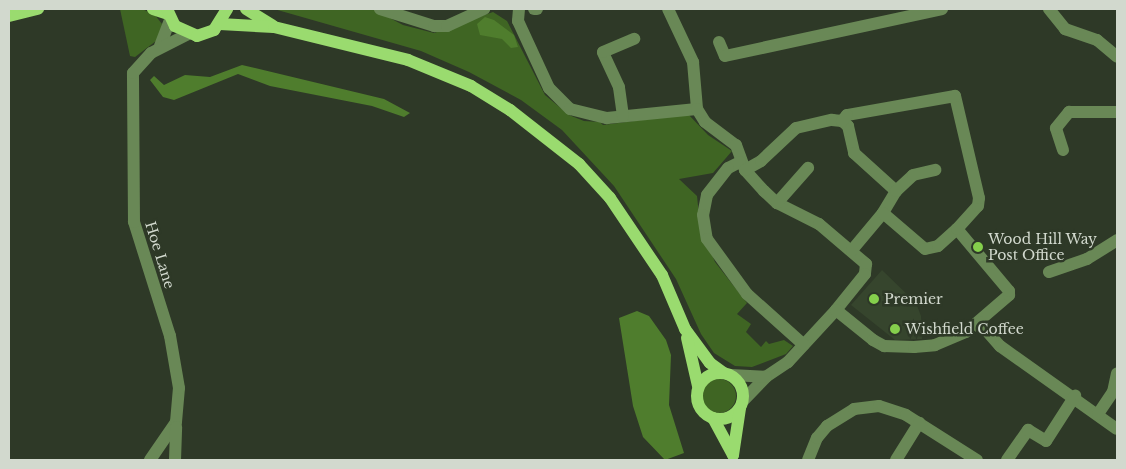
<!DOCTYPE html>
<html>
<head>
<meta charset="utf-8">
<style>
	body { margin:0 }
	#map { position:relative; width:1126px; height:469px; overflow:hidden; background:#2e3927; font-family:"Libre Baskerville",serif }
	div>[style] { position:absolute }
	.built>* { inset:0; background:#36452d }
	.green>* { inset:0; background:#3f6523 }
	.round { border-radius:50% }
	.water>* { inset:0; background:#4f7d2d }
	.minor>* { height:12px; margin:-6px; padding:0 6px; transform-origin:6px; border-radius:6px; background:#698856 }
	.major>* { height:12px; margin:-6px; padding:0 6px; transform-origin:6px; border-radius:6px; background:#9adb6f }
	.major>.ring { margin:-6px; padding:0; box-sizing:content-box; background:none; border:12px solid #9adb6f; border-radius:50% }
	.dots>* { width:14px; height:14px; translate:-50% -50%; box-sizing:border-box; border:2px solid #2e3927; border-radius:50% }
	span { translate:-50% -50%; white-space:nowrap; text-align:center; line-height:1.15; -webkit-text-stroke:5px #2e3927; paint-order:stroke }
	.poi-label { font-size:14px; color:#d2d9ce }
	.left { translate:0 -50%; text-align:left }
	.street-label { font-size:14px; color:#d2d9ce }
	.frame { position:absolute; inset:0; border:10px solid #d2d9ce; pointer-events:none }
</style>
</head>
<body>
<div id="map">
	<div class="built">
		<div style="clip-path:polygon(882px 270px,916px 303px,921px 316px,922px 339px,895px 340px,851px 305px)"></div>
	</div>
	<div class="green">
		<div style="clip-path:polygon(120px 9px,142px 9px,155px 15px,162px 24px,160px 38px,135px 57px,130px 56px)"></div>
		<div style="clip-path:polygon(274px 9px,373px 9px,403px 25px,434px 33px,493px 12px,507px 21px,545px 95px,569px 115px,584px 121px,600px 122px,603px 125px,688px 114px,708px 135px,732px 151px,713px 173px,679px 179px,697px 196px,700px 225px,715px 262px,747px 303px,737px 314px,751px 324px,746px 332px,761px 347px,766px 341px,769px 344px,784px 340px,793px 346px,786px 354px,752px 367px,735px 366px,714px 353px,701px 334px,676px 279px,614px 186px,562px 130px,521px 100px,469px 72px,421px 51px)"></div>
		<div class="round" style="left:702px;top:379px;width:34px;height:34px"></div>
	</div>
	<div class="water">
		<div style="clip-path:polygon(485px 17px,494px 20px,514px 35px,518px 47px,511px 48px,502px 39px,480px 35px,477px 24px)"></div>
		<div style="clip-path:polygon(242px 65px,384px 99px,410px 113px,404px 117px,372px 106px,270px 86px,238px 74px,174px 100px,163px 97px,150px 80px,154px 76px,164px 85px,185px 75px,210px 77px)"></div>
		<div style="clip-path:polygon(637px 311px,649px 316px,666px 340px,671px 355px,669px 405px,684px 453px,665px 460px,643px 437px,633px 406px,619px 318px)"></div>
	</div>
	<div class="minor">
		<div style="left:380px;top:9px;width:57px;rotate:17.5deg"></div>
		<div style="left:434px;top:26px;width:13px"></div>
		<div style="left:447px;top:26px;width:41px;rotate:-24.7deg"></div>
		<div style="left:519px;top:9px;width:12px;rotate:95deg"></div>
		<div style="left:518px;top:21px;width:74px;rotate:65.2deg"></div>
		<div style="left:549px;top:88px;width:30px;rotate:45deg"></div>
		<div style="left:570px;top:109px;width:38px;rotate:14deg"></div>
		<div style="left:607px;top:118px;width:90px;rotate:-5.7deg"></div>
		<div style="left:534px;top:9px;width:3px"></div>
		<div style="left:668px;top:9px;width:59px;rotate:64.7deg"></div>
		<div style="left:693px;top:62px;width:47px;rotate:85.1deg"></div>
		<div style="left:697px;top:109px;width:15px;rotate:58deg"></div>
		<div style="left:705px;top:122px;width:39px;rotate:37deg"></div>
		<div style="left:736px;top:145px;width:27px;rotate:70deg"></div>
		<div style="left:745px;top:170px;width:28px;rotate:48deg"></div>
		<div style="left:764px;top:191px;width:18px;rotate:43deg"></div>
		<div style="left:777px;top:203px;width:47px;rotate:26.6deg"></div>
		<div style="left:819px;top:224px;width:62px;rotate:40.4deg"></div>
		<div style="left:866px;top:264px;width:10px;rotate:96deg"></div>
		<div style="left:865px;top:274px;width:46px;rotate:128.9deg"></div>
		<div style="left:836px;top:310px;width:71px;rotate:132.7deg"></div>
		<div style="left:788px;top:362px;width:27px;rotate:146deg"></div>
		<div style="left:766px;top:377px;width:33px;rotate:134deg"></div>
		<div style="left:1049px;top:9px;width:26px;rotate:51deg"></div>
		<div style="left:1065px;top:29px;width:34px;rotate:19deg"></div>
		<div style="left:1097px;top:40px;width:26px;rotate:40deg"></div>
		<div style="left:719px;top:42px;width:15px;rotate:67deg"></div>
		<div style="left:725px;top:56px;width:222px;rotate:-12.2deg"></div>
		<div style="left:160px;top:46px;width:28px;rotate:-69deg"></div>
		<div style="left:623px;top:116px;width:29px;rotate:-98deg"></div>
		<div style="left:619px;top:87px;width:38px;rotate:-115deg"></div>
		<div style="left:603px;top:52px;width:34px;rotate:-23deg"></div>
		<div style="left:1063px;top:150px;width:23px;rotate:-108deg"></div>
		<div style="left:1056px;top:128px;width:21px;rotate:-51deg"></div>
		<div style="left:1069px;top:112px;width:48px"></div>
		<div style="left:740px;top:162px;width:13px;rotate:153deg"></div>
		<div style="left:728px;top:168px;width:34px;rotate:128deg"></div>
		<div style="left:707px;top:195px;width:20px;rotate:101deg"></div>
		<div style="left:703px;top:215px;width:24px;rotate:81deg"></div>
		<div style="left:707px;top:239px;width:68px;rotate:54deg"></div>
		<div style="left:747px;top:294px;width:76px;rotate:41.8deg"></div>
		<div style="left:745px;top:170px;width:18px;rotate:-29deg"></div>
		<div style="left:761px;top:161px;width:48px;rotate:-43.3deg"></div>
		<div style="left:796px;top:128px;width:37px;rotate:-13deg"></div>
		<div style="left:832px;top:120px;width:10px;rotate:6deg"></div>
		<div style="left:842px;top:121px;width:8px;rotate:40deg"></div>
		<div style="left:848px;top:126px;width:28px;rotate:77deg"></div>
		<div style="left:854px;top:153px;width:57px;rotate:42.1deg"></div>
		<div style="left:896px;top:191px;width:26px;rotate:121deg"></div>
		<div style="left:896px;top:191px;width:23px;rotate:-43deg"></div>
		<div style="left:913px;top:175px;width:23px;rotate:-13deg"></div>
		<div style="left:777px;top:203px;width:47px;rotate:-48.5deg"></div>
		<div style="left:852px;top:250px;width:48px;rotate:-50deg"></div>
		<div style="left:883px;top:213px;width:55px;rotate:40.6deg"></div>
		<div style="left:925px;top:249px;width:13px;rotate:-13deg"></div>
		<div style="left:938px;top:246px;width:25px;rotate:-42deg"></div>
		<div style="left:1049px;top:272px;width:40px;rotate:-18.9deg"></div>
		<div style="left:1087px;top:259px;width:36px;rotate:-32deg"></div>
		<div style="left:836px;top:310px;width:48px;rotate:39deg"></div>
		<div style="left:873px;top:340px;width:13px;rotate:29deg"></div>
		<div style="left:884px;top:346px;width:30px;rotate:2deg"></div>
		<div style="left:914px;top:347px;width:21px;rotate:-5deg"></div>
		<div style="left:935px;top:345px;width:34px;rotate:-23deg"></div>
		<div style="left:966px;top:332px;width:57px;rotate:-40.7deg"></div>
		<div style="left:1009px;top:295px;width:4px;rotate:-90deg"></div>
		<div style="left:1009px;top:291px;width:81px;rotate:-130deg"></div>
		<div style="left:957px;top:229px;width:31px;rotate:-48deg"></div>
		<div style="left:978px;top:206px;width:8px;rotate:-83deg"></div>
		<div style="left:979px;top:198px;width:105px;rotate:-103.2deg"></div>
		<div style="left:955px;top:96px;width:110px;rotate:170deg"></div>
		<div style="left:847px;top:115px;width:8px;rotate:130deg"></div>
		<div style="left:979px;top:322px;width:32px;rotate:49deg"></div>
		<div style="left:1000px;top:346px;width:143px;rotate:35.4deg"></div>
		<div style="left:731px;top:375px;width:35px;rotate:3deg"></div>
		<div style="left:1098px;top:414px;width:27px;rotate:-56deg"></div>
		<div style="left:1113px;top:392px;width:19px;rotate:-78deg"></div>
		<div style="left:150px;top:460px;width:46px;rotate:-55.6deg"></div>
		<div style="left:176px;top:422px;width:34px;rotate:-85deg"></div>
		<div style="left:179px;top:388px;width:53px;rotate:-99.8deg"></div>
		<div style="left:170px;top:336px;width:120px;rotate:-107.5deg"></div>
		<div style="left:134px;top:222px;width:149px;rotate:-90.4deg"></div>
		<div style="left:133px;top:73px;width:27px;rotate:-48deg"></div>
		<div style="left:151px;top:53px;width:42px;rotate:-27.2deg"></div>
		<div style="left:175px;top:460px;width:33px;rotate:-88deg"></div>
		<div style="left:808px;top:460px;width:24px;rotate:-68deg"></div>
		<div style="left:817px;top:438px;width:16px;rotate:-50deg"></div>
		<div style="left:827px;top:426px;width:32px;rotate:-32deg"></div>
		<div style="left:854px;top:409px;width:25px;rotate:-7deg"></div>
		<div style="left:879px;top:406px;width:28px;rotate:18deg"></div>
		<div style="left:906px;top:415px;width:84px;rotate:32.4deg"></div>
		<div style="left:896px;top:460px;width:44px;rotate:-58.1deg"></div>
		<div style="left:1007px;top:460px;width:37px;rotate:-55deg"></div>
		<div style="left:1028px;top:430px;width:21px;rotate:31deg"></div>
		<div style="left:1046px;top:441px;width:54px;rotate:-57.2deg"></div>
	</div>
	<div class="major">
		<div style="left:153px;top:9px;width:16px;rotate:18deg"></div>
		<div style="left:167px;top:9px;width:19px;rotate:65deg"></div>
		<div style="left:175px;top:26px;width:24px;rotate:24deg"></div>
		<div style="left:197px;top:36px;width:18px;rotate:-19deg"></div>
		<div style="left:214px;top:30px;width:25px;rotate:-58deg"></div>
		<div style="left:246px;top:9px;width:31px;rotate:32deg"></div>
		<div style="left:9px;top:16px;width:30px;rotate:-14deg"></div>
		<div style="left:220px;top:24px;width:54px;rotate:3.2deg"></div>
		<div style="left:274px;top:27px;width:138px;rotate:13.8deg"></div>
		<div style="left:408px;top:60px;width:68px;rotate:22.4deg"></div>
		<div style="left:471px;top:86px;width:46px;rotate:31.6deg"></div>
		<div style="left:510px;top:110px;width:88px;rotate:38deg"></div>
		<div style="left:579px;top:164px;width:46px;rotate:47.6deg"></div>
		<div style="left:610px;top:198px;width:93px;rotate:56deg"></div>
		<div style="left:662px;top:275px;width:59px;rotate:66.9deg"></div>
		<div style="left:685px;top:329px;width:42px;rotate:53.7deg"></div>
		<div style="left:710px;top:363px;width:17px;rotate:36deg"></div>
		<div style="left:687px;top:338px;width:49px;rotate:77.1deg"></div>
		<div class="ring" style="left:697px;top:373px;width:34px;height:34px"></div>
		<div style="left:713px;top:418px;width:42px;rotate:61.6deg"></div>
		<div style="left:733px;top:455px;width:48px;rotate:-81.5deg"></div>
	</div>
	<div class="dots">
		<div style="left:978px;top:247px;background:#85cf4c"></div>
		<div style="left:874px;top:299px;background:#85cf4c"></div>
		<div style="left:895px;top:329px;background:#85cf4c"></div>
	</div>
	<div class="poi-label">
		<span class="left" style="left:988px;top:247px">Wood Hill Way<br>Post Office</span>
		<span class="left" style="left:884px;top:299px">Premier</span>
		<span class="left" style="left:905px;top:329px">Wishfield Coffee</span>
	</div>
	<div class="street-label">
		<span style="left:160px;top:255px;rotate:73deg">Hoe Lane</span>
	</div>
	<div class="frame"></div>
</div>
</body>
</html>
